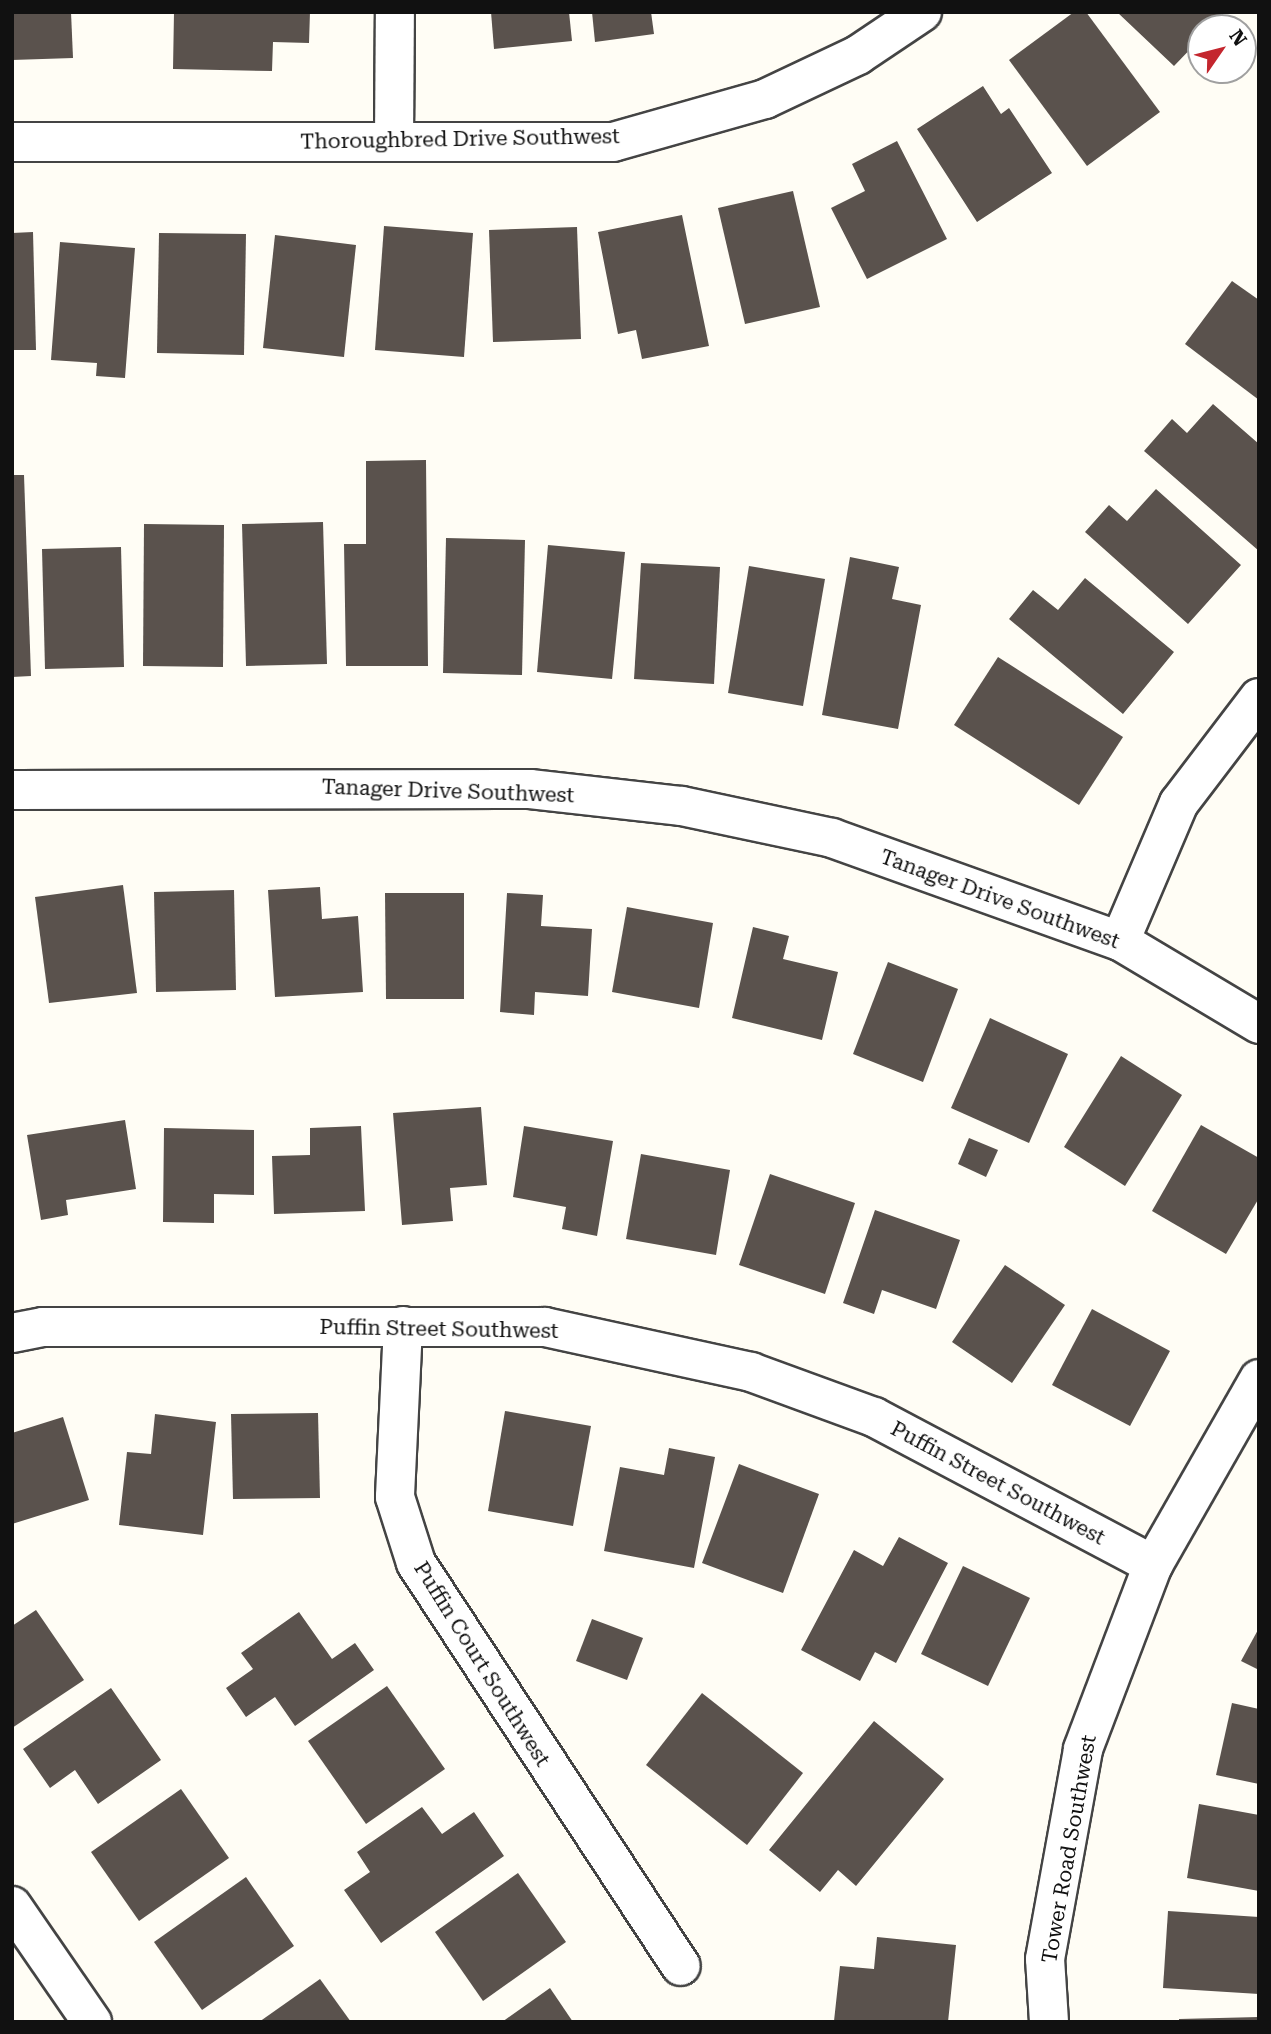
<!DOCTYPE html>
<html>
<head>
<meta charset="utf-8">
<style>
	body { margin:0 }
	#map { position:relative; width:1271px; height:2034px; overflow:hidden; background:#fffdf5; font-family:"Roboto Serif",serif }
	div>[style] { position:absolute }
	.building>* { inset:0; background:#5a524d }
	.roads { filter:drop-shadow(2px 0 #444) drop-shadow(-2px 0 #444) drop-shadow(0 2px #444) drop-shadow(0 -2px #444) }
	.minor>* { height:38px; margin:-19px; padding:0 19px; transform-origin:19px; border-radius:19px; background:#fff }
	.tertiary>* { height:38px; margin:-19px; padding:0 19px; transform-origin:19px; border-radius:19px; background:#fff }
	span { translate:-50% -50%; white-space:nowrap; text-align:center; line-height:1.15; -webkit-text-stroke:7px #fff; paint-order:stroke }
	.street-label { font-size:21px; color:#111 }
	.frame { position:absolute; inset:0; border:14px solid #111; pointer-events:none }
	.north { position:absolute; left:1187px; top:14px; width:70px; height:70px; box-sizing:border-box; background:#fff; border:2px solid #a0a0a0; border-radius:50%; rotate:55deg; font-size:19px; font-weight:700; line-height:28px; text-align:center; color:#111 }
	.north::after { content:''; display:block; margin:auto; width:24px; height:32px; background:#c4262e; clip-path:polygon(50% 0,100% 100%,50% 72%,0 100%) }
</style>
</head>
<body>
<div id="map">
	<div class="building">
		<div style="clip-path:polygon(12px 12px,71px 12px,73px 58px,12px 60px)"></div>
		<div style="clip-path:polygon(174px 12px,310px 12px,309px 43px,273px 42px,272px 71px,173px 69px)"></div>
		<div style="clip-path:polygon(491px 12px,569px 12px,572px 41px,494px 49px)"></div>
		<div style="clip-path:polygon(592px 12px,651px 12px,654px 34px,595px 42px)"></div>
		<div style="clip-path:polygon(1074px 12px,1086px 12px,1160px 112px,1087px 166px,1009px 60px)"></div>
		<div style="clip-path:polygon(1117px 12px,1225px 12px,1210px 28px,1201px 28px,1201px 38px,1174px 66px)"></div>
		<div style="clip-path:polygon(983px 86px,1001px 114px,1009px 108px,1052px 173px,977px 222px,917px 129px)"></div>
		<div style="clip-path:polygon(897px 141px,947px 239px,867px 279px,831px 208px,865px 191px,852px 164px)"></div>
		<div style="clip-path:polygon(793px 191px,820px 307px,745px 324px,718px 208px)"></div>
		<div style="clip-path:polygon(682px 215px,709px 346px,642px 359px,636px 330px,618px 334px,598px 232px)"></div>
		<div style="clip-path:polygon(384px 226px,473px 233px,464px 357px,375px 350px)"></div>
		<div style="clip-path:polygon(577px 227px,581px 339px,493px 342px,489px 230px)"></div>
		<div style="clip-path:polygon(33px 232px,36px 350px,12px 350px,12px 233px)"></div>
		<div style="clip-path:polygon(159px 233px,246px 234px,244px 355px,157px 353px)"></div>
		<div style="clip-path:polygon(275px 235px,356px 245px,344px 357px,263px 348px)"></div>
		<div style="clip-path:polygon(60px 242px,135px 248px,125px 378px,96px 376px,97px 363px,51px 360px)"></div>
		<div style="clip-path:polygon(1232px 281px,1259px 300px,1259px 400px,1185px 344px)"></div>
		<div style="clip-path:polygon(1213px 404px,1259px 444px,1259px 551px,1144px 451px,1172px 419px,1187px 433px)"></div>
		<div style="clip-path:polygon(426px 460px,428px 666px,346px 666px,344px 544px,366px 544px,366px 461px)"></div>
		<div style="clip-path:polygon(12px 475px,24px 475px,31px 676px,12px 677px)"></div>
		<div style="clip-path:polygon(1156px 489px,1241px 565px,1188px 624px,1085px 532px,1109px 505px,1127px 521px)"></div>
		<div style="clip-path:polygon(323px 522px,327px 664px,246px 666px,242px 524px)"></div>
		<div style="clip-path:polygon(144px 524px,224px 525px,223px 667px,143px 666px)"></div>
		<div style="clip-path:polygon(446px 538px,525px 540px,522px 675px,443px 673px)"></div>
		<div style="clip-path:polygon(548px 545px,625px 552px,612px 679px,537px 672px)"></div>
		<div style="clip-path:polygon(121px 547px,124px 667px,45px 669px,42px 549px)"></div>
		<div style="clip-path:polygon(850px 557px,899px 567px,892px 599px,921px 605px,898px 729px,822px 715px)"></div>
		<div style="clip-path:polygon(641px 563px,720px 567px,714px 684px,634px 679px)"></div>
		<div style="clip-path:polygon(749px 566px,825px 579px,803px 706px,728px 693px)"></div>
		<div style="clip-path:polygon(1085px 578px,1174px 652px,1123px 714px,1009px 619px,1033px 590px,1058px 610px)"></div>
		<div style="clip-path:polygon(998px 657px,1123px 737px,1079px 805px,954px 725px)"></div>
		<div style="clip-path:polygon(123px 885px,137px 993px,49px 1003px,35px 897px)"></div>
		<div style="clip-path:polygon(320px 887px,322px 919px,358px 916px,363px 992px,275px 997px,268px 890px)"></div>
		<div style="clip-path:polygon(234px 890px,236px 990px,156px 992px,154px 892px)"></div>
		<div style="clip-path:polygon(385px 893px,464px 893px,464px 999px,386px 999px)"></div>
		<div style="clip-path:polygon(507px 893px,543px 895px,541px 926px,592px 929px,588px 996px,535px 992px,534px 1015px,500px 1012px)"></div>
		<div style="clip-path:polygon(627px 907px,713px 923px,699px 1008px,612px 992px)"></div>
		<div style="clip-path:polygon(753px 927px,789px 936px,783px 959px,838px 972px,822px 1040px,732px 1018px)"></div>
		<div style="clip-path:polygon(888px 962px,958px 989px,923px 1082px,853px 1054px)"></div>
		<div style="clip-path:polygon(990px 1018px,1068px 1054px,1029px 1143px,951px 1108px)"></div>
		<div style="clip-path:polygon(1121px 1056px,1182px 1095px,1125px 1186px,1064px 1147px)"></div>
		<div style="clip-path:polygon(481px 1107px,487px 1185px,450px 1188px,453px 1221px,402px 1225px,393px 1113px)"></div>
		<div style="clip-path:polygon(125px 1120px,136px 1189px,66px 1200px,68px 1215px,41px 1220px,27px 1135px)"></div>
		<div style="clip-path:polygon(1201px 1125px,1259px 1158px,1259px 1198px,1226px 1254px,1152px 1211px)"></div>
		<div style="clip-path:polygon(361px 1126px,365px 1211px,274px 1214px,272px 1156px,310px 1155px,310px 1128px)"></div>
		<div style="clip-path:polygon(524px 1126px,613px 1141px,597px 1236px,562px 1229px,566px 1207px,513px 1197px)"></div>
		<div style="clip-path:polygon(164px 1128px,254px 1130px,254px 1195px,214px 1194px,214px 1223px,163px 1222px)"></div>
		<div style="clip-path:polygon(969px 1138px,998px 1150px,986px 1177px,958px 1164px)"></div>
		<div style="clip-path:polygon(641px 1154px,730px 1170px,716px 1255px,626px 1239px)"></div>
		<div style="clip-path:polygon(770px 1174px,855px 1203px,825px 1294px,739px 1265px)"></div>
		<div style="clip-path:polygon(875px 1210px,960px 1240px,936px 1309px,882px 1290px,874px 1314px,843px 1303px)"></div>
		<div style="clip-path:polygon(1005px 1265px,1065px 1305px,1012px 1383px,952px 1342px)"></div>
		<div style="clip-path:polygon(1092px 1309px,1170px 1351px,1130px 1426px,1052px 1385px)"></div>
		<div style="clip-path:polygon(505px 1411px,591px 1426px,573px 1526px,488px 1511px)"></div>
		<div style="clip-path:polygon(318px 1413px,320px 1498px,233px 1499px,231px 1414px)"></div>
		<div style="clip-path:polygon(155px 1414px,216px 1422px,203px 1535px,119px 1525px,127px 1452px,151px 1454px)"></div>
		<div style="clip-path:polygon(63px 1417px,89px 1500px,12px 1524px,12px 1433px)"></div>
		<div style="clip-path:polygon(669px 1448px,715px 1457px,694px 1568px,604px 1551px,620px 1467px,664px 1475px)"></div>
		<div style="clip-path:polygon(739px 1464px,819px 1494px,783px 1593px,702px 1563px)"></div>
		<div style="clip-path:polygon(899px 1537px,948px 1563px,896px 1663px,875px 1652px,860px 1681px,801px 1650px,854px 1550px,883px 1566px)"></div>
		<div style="clip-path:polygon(963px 1566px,1030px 1598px,988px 1686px,921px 1654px)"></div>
		<div style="clip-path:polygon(36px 1610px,84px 1680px,12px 1728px,12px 1626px)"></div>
		<div style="clip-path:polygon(299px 1612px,332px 1659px,355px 1643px,374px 1670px,295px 1726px,275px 1697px,246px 1717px,226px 1688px,253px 1669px,241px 1653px)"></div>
		<div style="clip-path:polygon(592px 1619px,643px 1638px,627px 1680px,576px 1661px)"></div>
		<div style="clip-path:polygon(1259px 1628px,1259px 1670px,1241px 1661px)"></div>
		<div style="clip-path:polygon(387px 1686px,445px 1769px,366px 1824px,308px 1741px)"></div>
		<div style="clip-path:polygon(111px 1688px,161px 1760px,98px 1804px,75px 1770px,50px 1788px,23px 1749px)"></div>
		<div style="clip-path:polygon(702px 1693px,803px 1773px,747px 1845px,646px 1765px)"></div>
		<div style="clip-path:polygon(1232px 1703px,1259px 1709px,1259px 1784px,1216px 1775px)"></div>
		<div style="clip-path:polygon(874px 1721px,944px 1779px,856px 1886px,838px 1870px,820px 1892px,769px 1850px)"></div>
		<div style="clip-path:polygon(181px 1789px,229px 1858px,139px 1921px,91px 1852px)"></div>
		<div style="clip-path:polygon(1199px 1804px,1259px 1815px,1259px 1891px,1187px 1878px)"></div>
		<div style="clip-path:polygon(422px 1807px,442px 1834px,474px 1812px,504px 1856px,381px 1943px,344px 1890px,370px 1872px,357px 1852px)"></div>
		<div style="clip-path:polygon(518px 1873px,566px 1942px,483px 2001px,435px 1932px)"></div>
		<div style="clip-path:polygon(246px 1877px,294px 1946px,202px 2010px,154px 1942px)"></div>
		<div style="clip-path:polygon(1168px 1911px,1259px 1917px,1259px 1994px,1163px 1988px)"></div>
		<div style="clip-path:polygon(877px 1937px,956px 1945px,948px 2022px,834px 2021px,840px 1966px,874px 1969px)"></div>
		<div style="clip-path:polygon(320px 1979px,351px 2022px,259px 2022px)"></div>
		<div style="clip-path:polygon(550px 1988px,573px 2022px,502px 2022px)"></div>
		<div style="clip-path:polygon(1259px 2017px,1259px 2022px,1179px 2022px,1179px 2019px)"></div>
	</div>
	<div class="roads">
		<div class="minor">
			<div style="left:394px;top:141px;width:129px;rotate:-89.6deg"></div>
			<div style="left:12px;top:142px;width:601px"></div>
			<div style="left:613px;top:142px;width:158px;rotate:-15.8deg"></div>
			<div style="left:765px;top:99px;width:103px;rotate:-25.3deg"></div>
			<div style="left:858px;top:55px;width:77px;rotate:-33.9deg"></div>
			<div style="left:12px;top:790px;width:518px;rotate:-0.11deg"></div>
			<div style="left:530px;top:789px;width:153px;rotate:6.4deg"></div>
			<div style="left:682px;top:806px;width:153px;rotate:12deg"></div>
			<div style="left:832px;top:838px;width:306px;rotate:19.7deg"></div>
			<div style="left:1120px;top:941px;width:162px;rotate:30.8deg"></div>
			<div style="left:1120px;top:941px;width:150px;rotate:-66.9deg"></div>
			<div style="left:1179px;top:803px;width:132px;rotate:-52.7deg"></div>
			<div style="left:403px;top:1326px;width:171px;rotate:92.7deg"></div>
			<div style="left:395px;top:1497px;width:69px;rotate:72.3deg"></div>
			<div style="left:416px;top:1563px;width:482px;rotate:56.7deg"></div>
			<div style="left:12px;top:1333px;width:32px;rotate:-11deg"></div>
			<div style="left:43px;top:1327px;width:502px"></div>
			<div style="left:545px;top:1327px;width:211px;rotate:12.3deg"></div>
			<div style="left:751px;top:1372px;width:131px;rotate:20.1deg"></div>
			<div style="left:874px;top:1417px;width:316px;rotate:27.9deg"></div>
			<div style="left:12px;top:1906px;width:141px;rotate:55.4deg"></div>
		</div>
		<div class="tertiary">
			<div style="left:1049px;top:2022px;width:63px;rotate:-93.6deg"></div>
			<div style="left:1045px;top:1959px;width:213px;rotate:-79.7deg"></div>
			<div style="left:1083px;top:1749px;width:197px;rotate:-69.2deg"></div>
			<div style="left:1153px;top:1565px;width:214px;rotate:-60.3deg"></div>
		</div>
	</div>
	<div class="street-label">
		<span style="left:460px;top:139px;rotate:-1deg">Thoroughbred Drive Southwest</span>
		<span style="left:448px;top:791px;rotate:2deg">Tanager Drive Southwest</span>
		<span style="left:1000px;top:899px;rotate:20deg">Tanager Drive Southwest</span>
		<span style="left:439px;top:1329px;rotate:1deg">Puffin Street Southwest</span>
		<span style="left:998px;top:1483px;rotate:28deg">Puffin Street Southwest</span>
		<span style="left:482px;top:1664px;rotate:58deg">Puffin Court Southwest</span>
		<span style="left:1069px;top:1849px;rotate:-80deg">Tower Road Southwest</span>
	</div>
	<div class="frame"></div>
	<div class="north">N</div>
</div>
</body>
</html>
